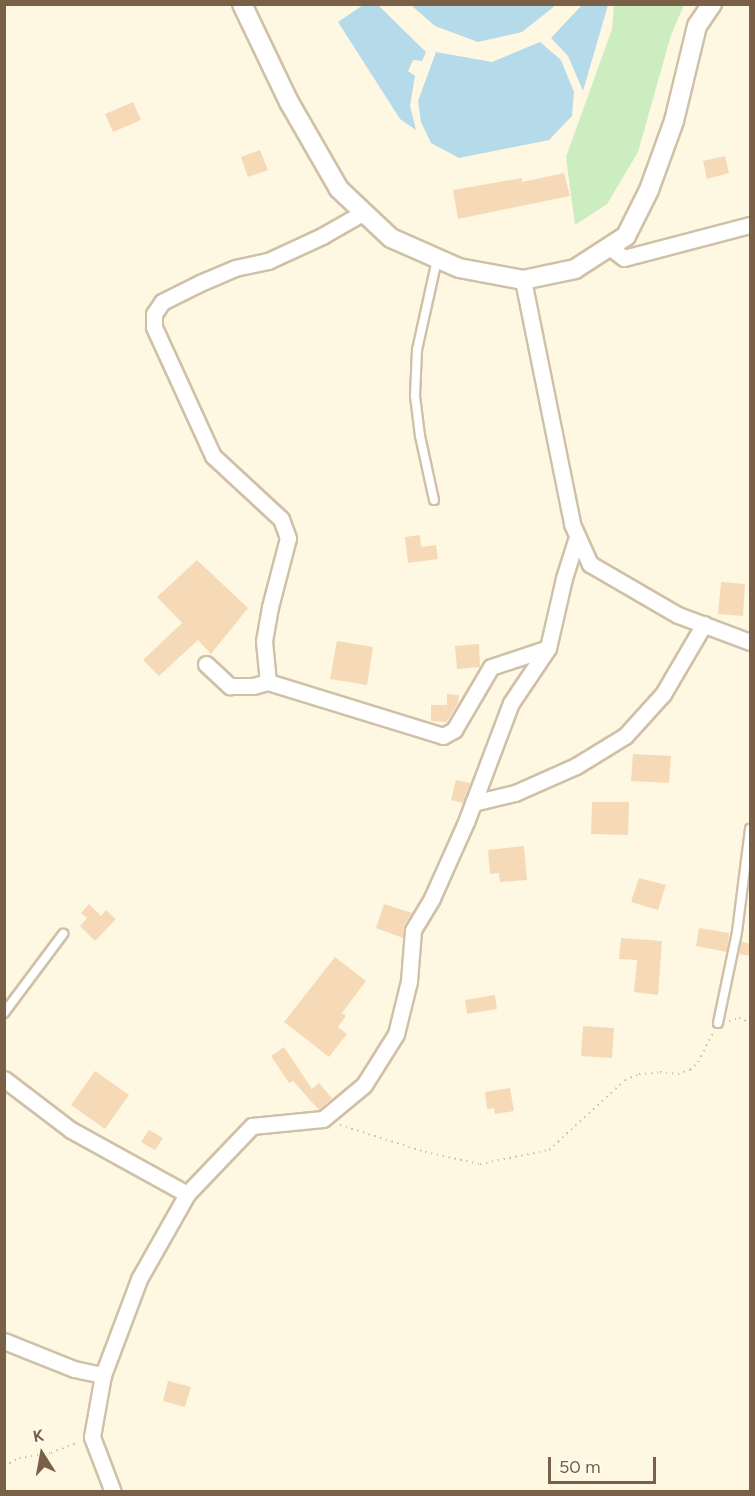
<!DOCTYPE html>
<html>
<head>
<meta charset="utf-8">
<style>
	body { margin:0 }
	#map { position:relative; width:755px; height:1496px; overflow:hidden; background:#fef8e3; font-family:Figtree,sans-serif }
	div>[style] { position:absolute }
	.green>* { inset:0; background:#cbedc0 }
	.water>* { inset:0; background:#b5daea }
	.building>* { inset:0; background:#f6dab8 }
	.path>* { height:2px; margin-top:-1px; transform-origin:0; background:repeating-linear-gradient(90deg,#dbbe9a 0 1.5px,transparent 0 6px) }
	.roads { filter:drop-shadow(2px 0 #d1c0a8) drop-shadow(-2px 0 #d1c0a8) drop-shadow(0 2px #d1c0a8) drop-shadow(0 -2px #d1c0a8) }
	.service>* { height:8px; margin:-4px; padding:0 4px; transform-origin:4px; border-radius:4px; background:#fff }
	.minor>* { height:15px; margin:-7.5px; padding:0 7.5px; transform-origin:7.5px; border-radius:7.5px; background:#fff }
	.tertiary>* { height:18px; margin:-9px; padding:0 9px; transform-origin:9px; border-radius:9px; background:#fff }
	span { translate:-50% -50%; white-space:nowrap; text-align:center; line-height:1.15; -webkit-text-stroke:4.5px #fffaeb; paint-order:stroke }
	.frame { position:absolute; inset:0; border:6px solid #796046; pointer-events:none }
	.north { position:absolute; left:12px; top:1424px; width:60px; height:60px; -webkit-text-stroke:4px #fffaeb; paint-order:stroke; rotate:349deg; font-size:16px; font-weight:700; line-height:24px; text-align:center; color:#796046 }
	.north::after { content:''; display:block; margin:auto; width:21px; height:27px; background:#796046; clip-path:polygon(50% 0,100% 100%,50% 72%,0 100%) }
	.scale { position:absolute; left:548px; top:1457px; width:108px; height:27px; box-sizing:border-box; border:3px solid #796046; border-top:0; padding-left:8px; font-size:18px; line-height:21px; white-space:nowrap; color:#796046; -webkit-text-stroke:4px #fffaeb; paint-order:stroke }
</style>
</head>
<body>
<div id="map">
	<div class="green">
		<div style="clip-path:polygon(614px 5px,684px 5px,671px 35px,638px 152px,607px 204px,575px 225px,566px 157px,612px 29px)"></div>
	</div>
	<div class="water">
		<div style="clip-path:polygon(363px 5px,378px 5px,426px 52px,422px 61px,413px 60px,408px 71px,415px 76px,410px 106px,416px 130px,400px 119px,338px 22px)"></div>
		<div style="clip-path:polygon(411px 5px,556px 5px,522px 32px,478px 42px,435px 26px)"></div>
		<div style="clip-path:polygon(582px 5px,608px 5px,583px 91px,568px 56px,551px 38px)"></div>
		<div style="clip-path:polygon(540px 42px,561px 60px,574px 92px,572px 116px,549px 140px,459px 158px,431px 143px,421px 122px,418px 101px,436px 52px,492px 62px)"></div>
	</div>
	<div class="building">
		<div style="clip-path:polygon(133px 102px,141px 120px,113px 132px,105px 114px)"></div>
		<div style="clip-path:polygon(260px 150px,268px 170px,248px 177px,241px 157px)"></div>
		<div style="clip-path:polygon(725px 156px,729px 173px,707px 179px,703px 161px)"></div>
		<div style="clip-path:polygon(564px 173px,570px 196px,458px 219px,453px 190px,522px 178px,522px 182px)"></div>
		<div style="clip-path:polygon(420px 535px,421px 547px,436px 545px,438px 559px,408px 563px,405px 537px)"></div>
		<div style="clip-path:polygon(197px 560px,248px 608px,211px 654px,198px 640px,159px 676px,143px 660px,182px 623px,157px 597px)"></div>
		<div style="clip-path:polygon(721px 582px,745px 584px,743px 616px,718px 614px)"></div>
		<div style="clip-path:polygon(337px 641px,373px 647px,367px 685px,330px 679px)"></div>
		<div style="clip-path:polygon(479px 644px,480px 667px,457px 669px,455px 646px)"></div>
		<div style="clip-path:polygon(447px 694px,459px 695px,458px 703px,447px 722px,431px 721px,431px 705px,447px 705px)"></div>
		<div style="clip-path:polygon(633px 754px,671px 756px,669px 783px,631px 781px)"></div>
		<div style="clip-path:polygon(456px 780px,470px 783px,463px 803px,451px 800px)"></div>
		<div style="clip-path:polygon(592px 802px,629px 802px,628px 835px,591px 834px)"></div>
		<div style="clip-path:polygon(524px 846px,527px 880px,500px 882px,499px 873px,490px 874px,488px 850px)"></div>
		<div style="clip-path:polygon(639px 878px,666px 885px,658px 910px,631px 902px)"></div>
		<div style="clip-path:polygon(89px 904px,101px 916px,106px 910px,116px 919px,95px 941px,80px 926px,87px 918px,81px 913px)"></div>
		<div style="clip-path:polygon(384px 904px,412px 913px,404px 925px,403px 938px,376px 928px)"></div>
		<div style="clip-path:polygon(699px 928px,729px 933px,727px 952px,696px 946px)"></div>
		<div style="clip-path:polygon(621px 938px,662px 941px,658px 995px,634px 992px,637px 960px,619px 959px)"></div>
		<div style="clip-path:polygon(741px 941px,750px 944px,750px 956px,739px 954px)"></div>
		<div style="clip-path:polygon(335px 957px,366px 981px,342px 1013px,346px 1016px,338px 1027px,347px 1034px,329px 1057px,284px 1022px)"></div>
		<div style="clip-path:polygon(495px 995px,497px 1009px,467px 1014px,465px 1000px)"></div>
		<div style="clip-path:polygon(583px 1026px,614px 1028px,612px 1058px,581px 1056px)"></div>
		<div style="clip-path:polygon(284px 1047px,312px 1089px,319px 1083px,332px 1098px,319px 1110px,293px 1081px,289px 1083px,271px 1056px)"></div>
		<div style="clip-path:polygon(95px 1071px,129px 1095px,105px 1129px,71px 1105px)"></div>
		<div style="clip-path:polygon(510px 1088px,514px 1111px,495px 1114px,494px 1108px,487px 1109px,485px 1092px)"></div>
		<div style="clip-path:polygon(149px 1130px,163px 1138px,155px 1150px,141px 1142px)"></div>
		<div style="clip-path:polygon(168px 1381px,191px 1387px,185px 1407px,163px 1401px)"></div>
	</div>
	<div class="path">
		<div style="left:729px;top:1021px;width:10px;rotate:-17deg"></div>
		<div style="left:739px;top:1018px;width:12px;rotate:20deg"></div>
		<div style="left:340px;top:1125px;width:89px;rotate:17.6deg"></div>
		<div style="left:425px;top:1152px;width:56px;rotate:12.3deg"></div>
		<div style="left:480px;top:1164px;width:70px;rotate:-11.5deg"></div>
		<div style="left:549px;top:1150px;width:103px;rotate:-42.6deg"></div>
		<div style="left:625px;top:1080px;width:15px;rotate:-23deg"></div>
		<div style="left:639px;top:1074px;width:21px;rotate:-5deg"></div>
		<div style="left:660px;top:1072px;width:18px;rotate:6deg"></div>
		<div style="left:678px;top:1074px;width:13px;rotate:-18deg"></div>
		<div style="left:690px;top:1070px;width:11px;rotate:-45deg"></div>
		<div style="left:698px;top:1062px;width:34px;rotate:-63deg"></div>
		<div style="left:4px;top:1466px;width:17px;rotate:-28deg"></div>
		<div style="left:19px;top:1458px;width:32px;rotate:-9deg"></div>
		<div style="left:51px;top:1453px;width:29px;rotate:-22deg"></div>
	</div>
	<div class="roads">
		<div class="service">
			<div style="left:434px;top:500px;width:66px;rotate:-102.3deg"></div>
			<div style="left:420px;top:436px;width:40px;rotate:-97.1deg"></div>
			<div style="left:415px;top:396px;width:46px;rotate:-87.5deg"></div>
			<div style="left:417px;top:350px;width:92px;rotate:-77.5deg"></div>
			<div style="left:4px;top:1013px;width:99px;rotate:-53.2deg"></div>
			<div style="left:718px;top:1023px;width:93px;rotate:-78.2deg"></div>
			<div style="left:737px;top:932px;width:104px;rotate:-82.8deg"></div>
		</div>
		<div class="minor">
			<div style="left:608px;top:246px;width:20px;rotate:37deg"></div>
			<div style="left:624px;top:258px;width:130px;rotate:-14.7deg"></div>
			<div style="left:523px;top:280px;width:249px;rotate:78.6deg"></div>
			<div style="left:572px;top:524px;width:44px;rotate:65.8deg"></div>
			<div style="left:590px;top:564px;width:102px;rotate:30.1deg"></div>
			<div style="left:678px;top:615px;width:77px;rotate:20.6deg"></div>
			<div style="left:206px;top:664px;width:33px;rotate:43deg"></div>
			<div style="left:230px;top:686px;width:23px"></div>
			<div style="left:253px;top:686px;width:16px;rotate:-15deg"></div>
			<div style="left:268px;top:682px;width:183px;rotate:17.1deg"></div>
			<div style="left:443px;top:736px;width:13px;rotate:-29deg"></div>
			<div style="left:454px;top:730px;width:73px;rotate:-59.6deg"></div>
			<div style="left:491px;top:667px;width:60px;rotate:-18.4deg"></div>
			<div style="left:268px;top:682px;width:41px;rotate:-95.6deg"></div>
			<div style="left:264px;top:641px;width:35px;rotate:-80deg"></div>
			<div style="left:270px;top:607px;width:71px;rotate:-75.4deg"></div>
			<div style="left:288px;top:538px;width:20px;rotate:-110deg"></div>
			<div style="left:281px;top:519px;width:93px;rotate:-137.2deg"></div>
			<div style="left:213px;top:456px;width:142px;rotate:-114.6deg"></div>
			<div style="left:154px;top:327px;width:13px;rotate:-90deg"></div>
			<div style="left:154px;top:314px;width:14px;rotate:-56deg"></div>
			<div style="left:162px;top:302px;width:42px;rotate:-26.6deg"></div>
			<div style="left:200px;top:283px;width:38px;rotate:-23deg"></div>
			<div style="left:235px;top:268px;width:34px;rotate:-12deg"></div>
			<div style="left:268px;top:261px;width:60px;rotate:-24.8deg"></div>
			<div style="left:322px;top:236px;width:48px;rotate:-29.7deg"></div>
			<div style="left:473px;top:803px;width:43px;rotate:-13.4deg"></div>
			<div style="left:515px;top:793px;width:67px;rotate:-23.9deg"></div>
			<div style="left:576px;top:766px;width:57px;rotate:-31.5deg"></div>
			<div style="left:625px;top:736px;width:57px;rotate:-47.9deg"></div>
			<div style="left:663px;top:694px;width:81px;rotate:-59.6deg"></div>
			<div style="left:4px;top:1079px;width:84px;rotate:37.3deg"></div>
			<div style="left:71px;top:1130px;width:132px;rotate:28.9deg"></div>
			<div style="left:4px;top:1341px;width:75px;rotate:21.8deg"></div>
			<div style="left:74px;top:1369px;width:30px;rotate:12deg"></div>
			<div style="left:103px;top:1375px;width:103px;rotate:-69.4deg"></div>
			<div style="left:139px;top:1279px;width:98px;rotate:-60.5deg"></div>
			<div style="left:187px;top:1194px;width:94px;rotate:-46.3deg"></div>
			<div style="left:252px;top:1126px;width:71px;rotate:-5.6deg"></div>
			<div style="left:323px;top:1119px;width:53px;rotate:-39.7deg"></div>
			<div style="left:364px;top:1085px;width:60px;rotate:-57.9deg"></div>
			<div style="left:396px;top:1034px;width:55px;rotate:-76.2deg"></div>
			<div style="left:409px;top:981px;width:51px;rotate:-85.5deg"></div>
			<div style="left:413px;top:930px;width:37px;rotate:-59deg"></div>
			<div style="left:432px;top:898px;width:83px;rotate:-65.9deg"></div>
			<div style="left:466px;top:822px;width:127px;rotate:-69.3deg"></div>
			<div style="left:511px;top:703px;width:66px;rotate:-56.1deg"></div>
			<div style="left:548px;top:648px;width:72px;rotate:-77.1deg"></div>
			<div style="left:564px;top:578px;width:43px;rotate:-72.4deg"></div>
			<div style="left:103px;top:1375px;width:63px;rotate:100.1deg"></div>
			<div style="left:92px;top:1437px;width:59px;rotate:69.1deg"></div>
		</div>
		<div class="tertiary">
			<div style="left:242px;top:4px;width:109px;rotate:64.4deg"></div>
			<div style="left:289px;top:102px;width:100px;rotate:60.1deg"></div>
			<div style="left:339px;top:189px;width:71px;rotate:43.3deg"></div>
			<div style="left:391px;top:238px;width:74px;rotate:23.8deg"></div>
			<div style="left:459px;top:268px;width:65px;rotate:10.6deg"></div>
			<div style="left:523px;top:280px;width:53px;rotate:-11.9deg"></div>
			<div style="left:575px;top:269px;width:61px;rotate:-32.9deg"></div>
			<div style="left:626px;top:236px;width:51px;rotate:-63.4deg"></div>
			<div style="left:649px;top:190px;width:73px;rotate:-70.1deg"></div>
			<div style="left:674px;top:121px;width:98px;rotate:-76.4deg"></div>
			<div style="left:697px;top:26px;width:27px;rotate:-56deg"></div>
		</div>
	</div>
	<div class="frame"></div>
	<div class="north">K</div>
	<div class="scale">50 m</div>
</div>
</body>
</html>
